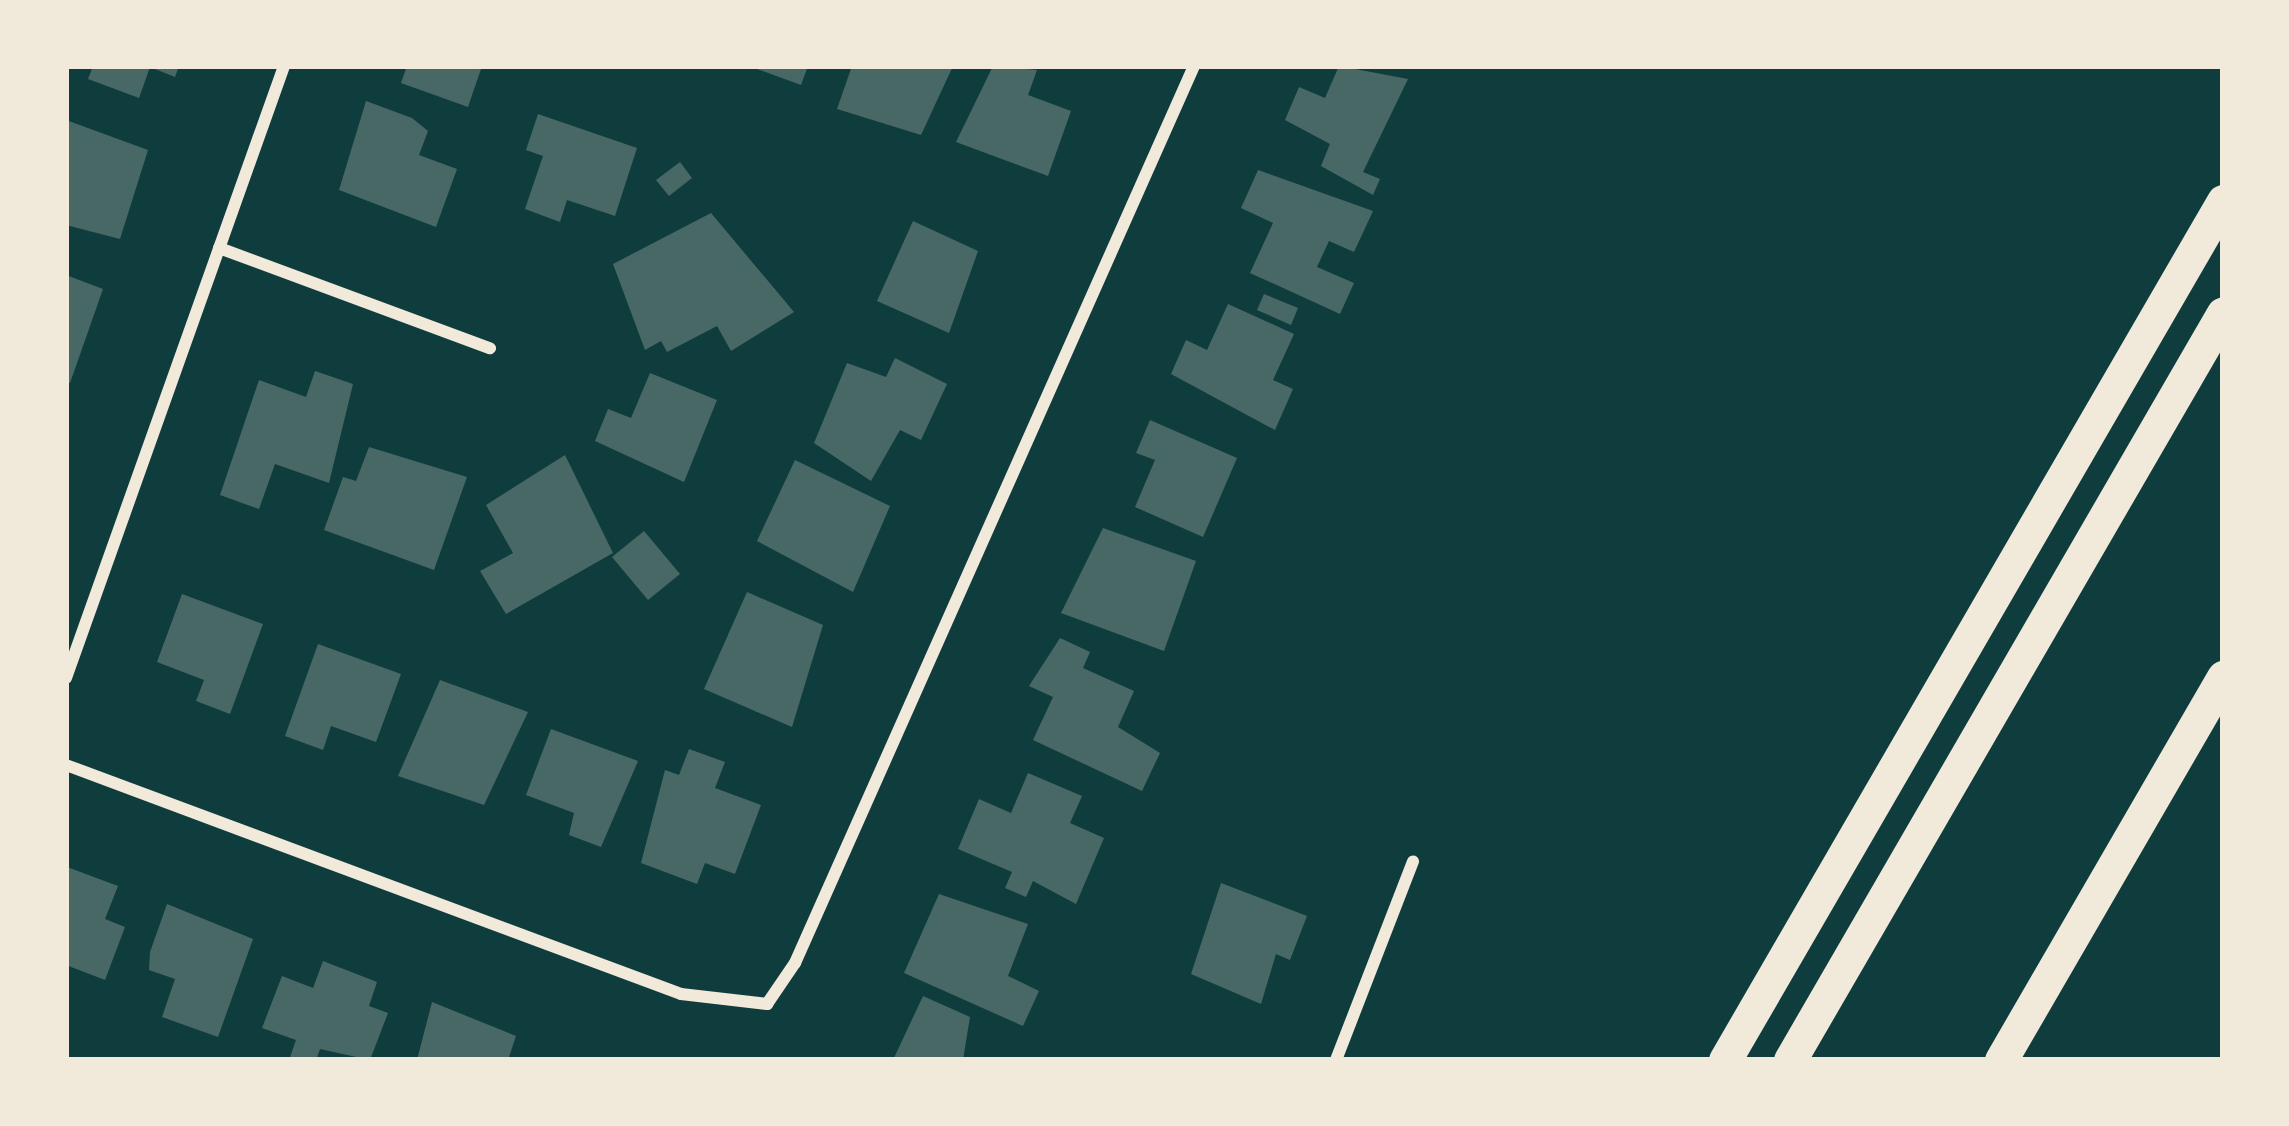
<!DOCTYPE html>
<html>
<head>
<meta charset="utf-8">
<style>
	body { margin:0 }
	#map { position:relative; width:2289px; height:1126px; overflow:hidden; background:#0f3d3e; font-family:"Public Sans",sans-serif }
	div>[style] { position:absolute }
	.building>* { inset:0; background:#486865 }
	.minor>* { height:12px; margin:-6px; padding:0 6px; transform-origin:6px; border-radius:6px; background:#f1e9da }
	.motorway>* { height:33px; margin:-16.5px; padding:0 16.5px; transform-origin:16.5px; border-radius:16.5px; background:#f1e9da }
	span { translate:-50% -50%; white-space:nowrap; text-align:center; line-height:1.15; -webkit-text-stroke:10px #f1e9da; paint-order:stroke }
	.frame { position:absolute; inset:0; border:69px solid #f1e9da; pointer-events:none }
</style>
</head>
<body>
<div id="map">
	<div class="building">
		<div style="clip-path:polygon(93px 66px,179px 66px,175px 77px,150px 67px,139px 98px,88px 79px)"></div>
		<div style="clip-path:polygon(407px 66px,482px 66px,468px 107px,401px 83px)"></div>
		<div style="clip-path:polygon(749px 66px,808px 66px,801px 85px)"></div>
		<div style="clip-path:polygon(852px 66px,953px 66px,921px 135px,837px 109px)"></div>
		<div style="clip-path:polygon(993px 66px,1037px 70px,1028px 95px,1071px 111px,1048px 176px,956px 142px)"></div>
		<div style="clip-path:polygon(1339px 66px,1408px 79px,1363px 172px,1380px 179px,1373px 195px,1321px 166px,1330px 144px,1285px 120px,1299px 87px,1325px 98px)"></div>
		<div style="clip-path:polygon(366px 101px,412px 118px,428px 131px,419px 155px,457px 169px,436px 227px,339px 190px)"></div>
		<div style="clip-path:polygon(538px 114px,637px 148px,615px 216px,567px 200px,560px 222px,525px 209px,543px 156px,526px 150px)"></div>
		<div style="clip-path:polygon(66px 120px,148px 150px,120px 239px,66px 225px)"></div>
		<div style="clip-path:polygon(680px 162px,692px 178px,669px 196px,656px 180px)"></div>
		<div style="clip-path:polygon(1258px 170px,1373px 211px,1354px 252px,1329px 241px,1317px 267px,1354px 283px,1340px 314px,1250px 273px,1273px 223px,1241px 208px)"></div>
		<div style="clip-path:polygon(711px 213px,794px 312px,731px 351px,717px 326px,667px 352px,661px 341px,645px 350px,613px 264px)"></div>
		<div style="clip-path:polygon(913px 221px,978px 251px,949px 333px,877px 301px)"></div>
		<div style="clip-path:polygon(66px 275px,103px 289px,70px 383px,66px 382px)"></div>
		<div style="clip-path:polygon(1264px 294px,1298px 308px,1291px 325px,1257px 310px)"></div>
		<div style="clip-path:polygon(1228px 304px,1294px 334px,1273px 380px,1293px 389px,1275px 430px,1171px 374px,1186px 340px,1207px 350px)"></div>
		<div style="clip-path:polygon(895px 358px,947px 384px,921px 440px,900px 430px,871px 481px,814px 443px,847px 363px,886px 377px)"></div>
		<div style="clip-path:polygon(315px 371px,353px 384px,329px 483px,275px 464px,259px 509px,220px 495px,259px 380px,306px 397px)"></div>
		<div style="clip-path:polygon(650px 373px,717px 400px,684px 482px,595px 441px,608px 409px,631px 418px)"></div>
		<div style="clip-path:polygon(1150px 420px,1237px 458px,1203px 537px,1135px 507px,1155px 460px,1136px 453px)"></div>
		<div style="clip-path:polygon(369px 447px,467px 477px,434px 570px,324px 530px,343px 477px,356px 481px)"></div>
		<div style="clip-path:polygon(565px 455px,613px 553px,506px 614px,480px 571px,513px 553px,486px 505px)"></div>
		<div style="clip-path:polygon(795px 460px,890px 506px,853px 592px,757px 541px)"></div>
		<div style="clip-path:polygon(1103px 528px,1196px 561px,1164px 651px,1061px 613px)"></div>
		<div style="clip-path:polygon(644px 531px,680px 574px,648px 600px,612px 557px)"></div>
		<div style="clip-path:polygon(747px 592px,823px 625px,792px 727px,704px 689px)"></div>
		<div style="clip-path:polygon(182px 594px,263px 624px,230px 714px,196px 701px,204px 680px,157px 662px)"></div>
		<div style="clip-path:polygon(1060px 638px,1090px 652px,1083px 668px,1134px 691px,1118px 727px,1160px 753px,1142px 791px,1033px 740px,1053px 697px,1029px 686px)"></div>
		<div style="clip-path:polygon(318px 644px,401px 674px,376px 742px,331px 726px,323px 750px,285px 736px)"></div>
		<div style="clip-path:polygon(440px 680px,528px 712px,484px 805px,398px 776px)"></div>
		<div style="clip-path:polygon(551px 729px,638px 761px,601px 847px,569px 835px,574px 813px,526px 795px)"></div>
		<div style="clip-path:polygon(689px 749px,725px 762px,715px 788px,761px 805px,735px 874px,705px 863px,697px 884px,641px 863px,665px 770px,679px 775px)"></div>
		<div style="clip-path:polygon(1028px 773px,1082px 796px,1070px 823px,1104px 838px,1076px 904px,1033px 881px,1026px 897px,1005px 888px,1012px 872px,958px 849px,979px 799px,1011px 813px)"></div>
		<div style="clip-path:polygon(67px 867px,118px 886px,105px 919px,125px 927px,105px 980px,66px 965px)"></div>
		<div style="clip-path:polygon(1221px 883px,1307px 916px,1290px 960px,1276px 954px,1261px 1004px,1191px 974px)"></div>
		<div style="clip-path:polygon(939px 894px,1028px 924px,1008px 976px,1039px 991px,1023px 1026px,904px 973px)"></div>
		<div style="clip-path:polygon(167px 904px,253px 939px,218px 1037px,162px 1017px,175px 979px,149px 970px,150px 952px)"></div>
		<div style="clip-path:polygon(323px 961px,377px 982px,369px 1006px,388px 1013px,370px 1060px,320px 1049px,316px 1060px,289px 1060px,296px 1040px,262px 1028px,282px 976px,313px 988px)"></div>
		<div style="clip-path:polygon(923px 996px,970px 1017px,963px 1060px,893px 1060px)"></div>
		<div style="clip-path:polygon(432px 1002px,516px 1036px,508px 1060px,417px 1060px)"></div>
	</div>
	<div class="minor">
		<div style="left:219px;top:248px;width:289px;rotate:20.3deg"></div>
		<div style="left:66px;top:678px;width:650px;rotate:-70.39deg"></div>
		<div style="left:66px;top:765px;width:656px;rotate:20.42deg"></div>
		<div style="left:681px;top:994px;width:87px;rotate:6.6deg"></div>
		<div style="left:767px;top:1004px;width:50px;rotate:-55.7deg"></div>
		<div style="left:795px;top:963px;width:982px;rotate:-66.02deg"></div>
		<div style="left:1336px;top:1060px;width:213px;rotate:-68.8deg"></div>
	</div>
	<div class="motorway">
		<div style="left:1725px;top:1060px;width:993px;rotate:-59.9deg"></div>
		<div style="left:1790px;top:1060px;width:863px;rotate:-59.9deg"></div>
		<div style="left:2001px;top:1060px;width:443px;rotate:-59.9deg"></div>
	</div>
	<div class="frame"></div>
</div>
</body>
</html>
